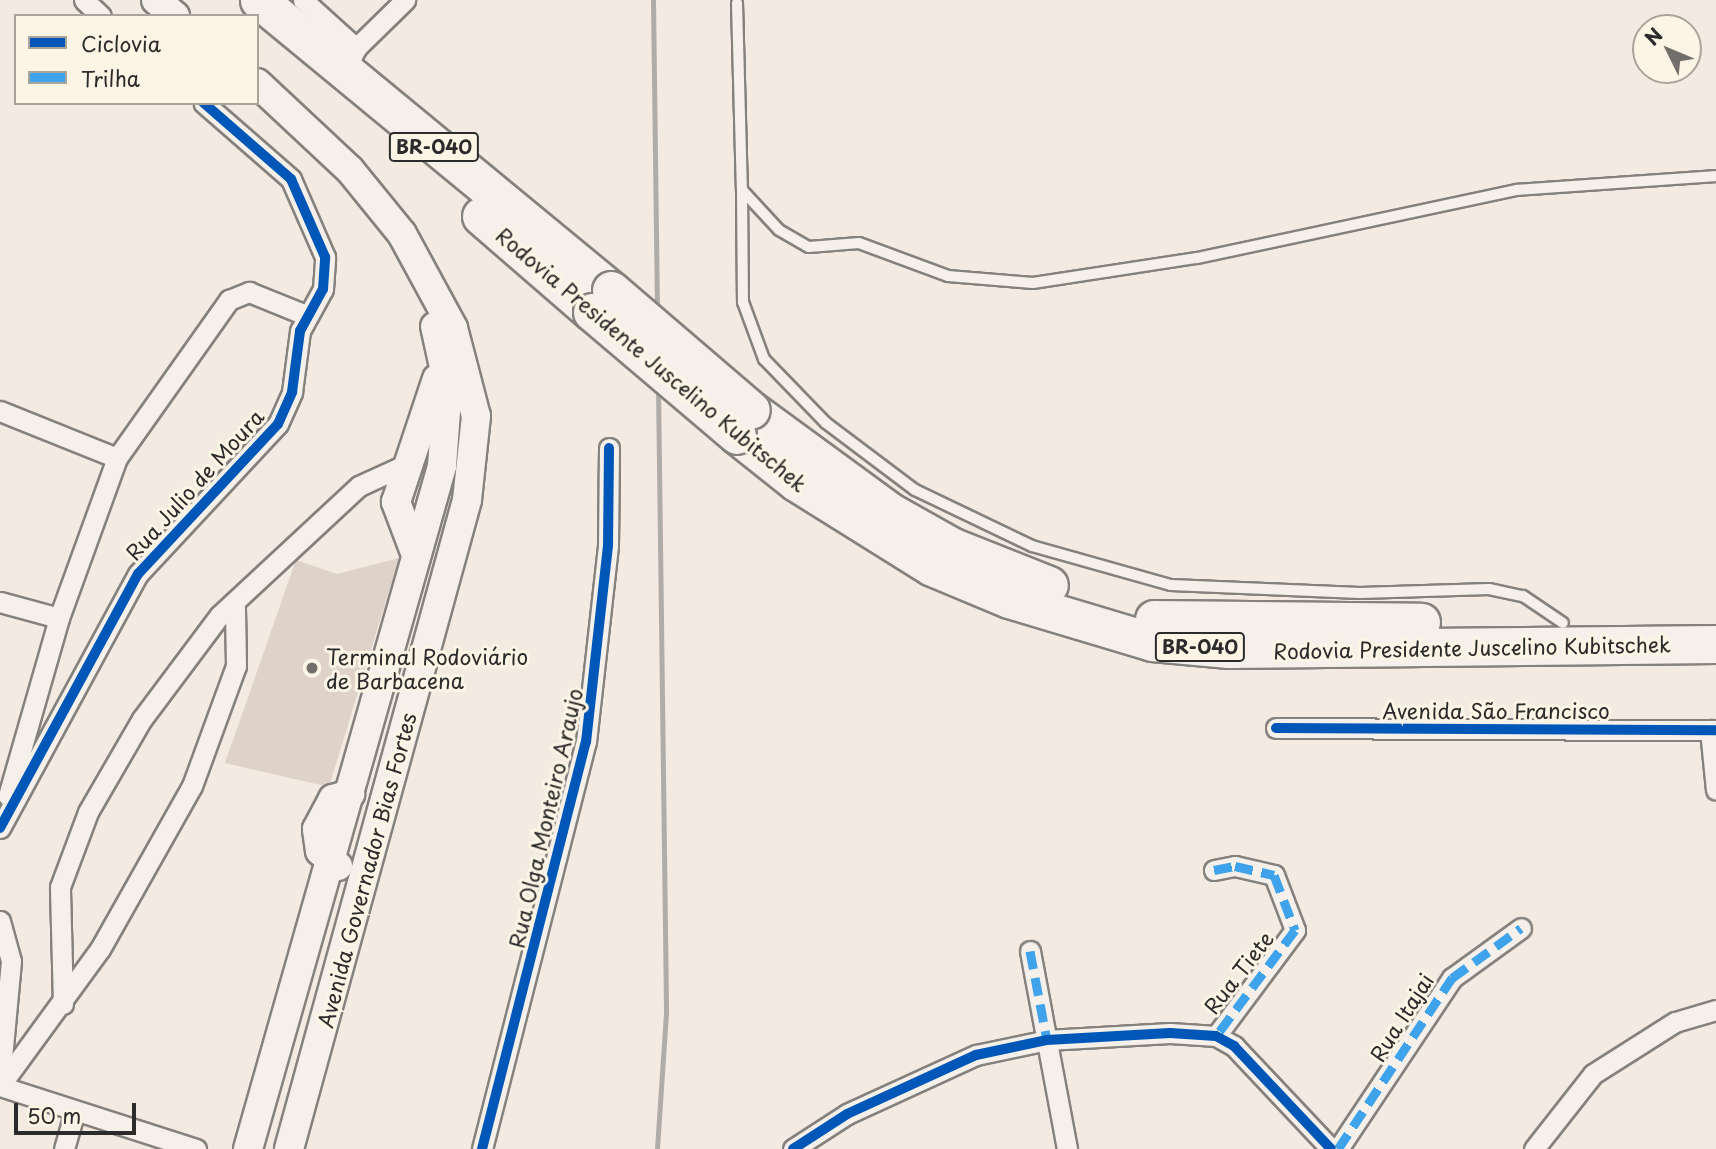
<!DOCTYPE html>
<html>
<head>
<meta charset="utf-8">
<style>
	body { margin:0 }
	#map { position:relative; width:1716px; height:1149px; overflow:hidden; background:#f3eae1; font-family:"Playpen Sans",sans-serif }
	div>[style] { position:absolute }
	.building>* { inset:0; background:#dfd3c9 }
	.roads { filter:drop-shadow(2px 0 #85817d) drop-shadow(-2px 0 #85817d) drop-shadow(0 2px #85817d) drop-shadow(0 -2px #85817d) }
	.lane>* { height:10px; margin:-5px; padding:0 5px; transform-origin:5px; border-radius:5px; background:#f5f1ea }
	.street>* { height:19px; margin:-9.5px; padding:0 9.5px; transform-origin:9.5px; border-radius:9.5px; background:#f5f1ea }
	.secondary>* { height:28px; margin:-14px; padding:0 14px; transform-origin:14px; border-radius:14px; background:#f5f1ea }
	.highway>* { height:37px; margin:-18.5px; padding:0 18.5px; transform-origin:18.5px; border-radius:18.5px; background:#f5f1ea }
	.rail>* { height:5px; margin:-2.5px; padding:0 2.5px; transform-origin:2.5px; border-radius:2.5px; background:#b0ada9 }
	.bridges { filter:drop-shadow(2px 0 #85817d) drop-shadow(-2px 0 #85817d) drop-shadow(0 2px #85817d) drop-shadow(0 -2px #85817d) }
	.highway-bridge>* { height:37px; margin:-18.5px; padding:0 18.5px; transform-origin:18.5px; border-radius:18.5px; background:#f5f1ea }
	.quiet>* { height:9px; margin-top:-4.5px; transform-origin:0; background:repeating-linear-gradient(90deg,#3ea3eb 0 18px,transparent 0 27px) }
	.cycleway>* { height:10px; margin:-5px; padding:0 5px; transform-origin:5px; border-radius:5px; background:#0057b8 }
	.dots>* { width:19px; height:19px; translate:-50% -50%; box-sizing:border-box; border:4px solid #fcf5e5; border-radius:50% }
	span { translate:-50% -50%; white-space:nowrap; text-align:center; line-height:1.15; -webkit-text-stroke:6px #fcf5e5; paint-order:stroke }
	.shield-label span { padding:2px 5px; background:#fcf5e5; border:2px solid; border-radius:5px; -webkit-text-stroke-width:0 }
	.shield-label { font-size:19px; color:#2b2b2b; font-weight:700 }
	.street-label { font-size:21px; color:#2b2b2b }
	.poi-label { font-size:21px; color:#2b2b2b }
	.left { translate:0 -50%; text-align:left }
	.legend { position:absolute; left:14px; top:14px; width:245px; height:91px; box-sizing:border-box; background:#fcf5e5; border:2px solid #a8a49b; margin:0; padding:9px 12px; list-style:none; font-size:21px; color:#2b2b2b }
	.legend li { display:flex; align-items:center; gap:14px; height:35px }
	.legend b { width:35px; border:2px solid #a8a49b }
	.north { position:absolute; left:1632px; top:14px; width:70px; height:70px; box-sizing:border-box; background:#fcf5e5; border:2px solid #a8a49b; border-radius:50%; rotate:313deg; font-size:19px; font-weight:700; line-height:28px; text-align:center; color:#2b2b2b }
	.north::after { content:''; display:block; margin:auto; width:24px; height:32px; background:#716e6b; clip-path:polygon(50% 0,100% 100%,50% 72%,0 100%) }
	.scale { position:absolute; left:14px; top:1103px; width:122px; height:32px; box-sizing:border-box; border:4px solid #2b2b2b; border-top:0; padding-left:9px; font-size:21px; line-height:24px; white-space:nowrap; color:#2b2b2b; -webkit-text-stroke:5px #fcf5e5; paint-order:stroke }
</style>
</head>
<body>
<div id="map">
	<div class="building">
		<div style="clip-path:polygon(399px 558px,329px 787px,225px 763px,296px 560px,337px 574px)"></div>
	</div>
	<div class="roads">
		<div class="lane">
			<div style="left:737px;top:3px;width:187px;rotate:88.5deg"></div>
			<div style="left:742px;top:190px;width:54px;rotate:47.2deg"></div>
			<div style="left:779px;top:230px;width:34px;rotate:30deg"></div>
			<div style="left:809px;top:247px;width:50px;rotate:-4.6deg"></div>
			<div style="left:859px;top:243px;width:95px;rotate:20.3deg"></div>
			<div style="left:948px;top:276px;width:85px;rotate:4.7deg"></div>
			<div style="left:1033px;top:283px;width:166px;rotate:-8.7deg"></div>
			<div style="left:1197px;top:258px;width:327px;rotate:-12deg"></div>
			<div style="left:1517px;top:190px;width:199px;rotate:-4deg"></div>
			<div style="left:742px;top:190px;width:112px;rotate:89.5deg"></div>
			<div style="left:743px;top:302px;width:61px;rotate:69.8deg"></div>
			<div style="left:764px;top:359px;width:89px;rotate:45.9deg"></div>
			<div style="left:826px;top:423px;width:111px;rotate:37deg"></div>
			<div style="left:915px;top:490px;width:130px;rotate:25.6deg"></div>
			<div style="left:1032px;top:546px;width:144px;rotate:15.7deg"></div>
			<div style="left:1171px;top:585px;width:189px;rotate:2.4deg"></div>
			<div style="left:1360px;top:593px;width:129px;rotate:-1.8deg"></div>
			<div style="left:1489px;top:589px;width:35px;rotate:12deg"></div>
			<div style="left:1523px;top:596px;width:48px;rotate:34deg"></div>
		</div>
		<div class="street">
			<div style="left:84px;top:0;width:23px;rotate:43deg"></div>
			<div style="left:303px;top:0;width:72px;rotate:42.2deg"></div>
			<div style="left:356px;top:48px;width:29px;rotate:115deg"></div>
			<div style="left:356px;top:48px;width:69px;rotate:-44.4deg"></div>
			<div style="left:0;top:411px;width:126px;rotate:21.9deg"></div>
			<div style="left:0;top:602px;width:61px;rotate:15.2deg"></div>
			<div style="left:1276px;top:728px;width:440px;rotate:0.3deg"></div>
			<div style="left:1710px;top:730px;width:60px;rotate:84.3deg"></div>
			<div style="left:8px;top:796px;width:185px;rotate:-74deg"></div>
			<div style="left:59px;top:618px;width:170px;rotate:-70.1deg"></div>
			<div style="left:117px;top:458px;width:194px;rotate:-54.7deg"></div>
			<div style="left:229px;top:300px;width:22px;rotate:-22deg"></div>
			<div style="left:249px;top:292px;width:61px;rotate:22deg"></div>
			<div style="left:0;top:828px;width:289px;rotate:-61.5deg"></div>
			<div style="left:138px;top:574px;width:205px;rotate:-47deg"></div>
			<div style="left:278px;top:424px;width:35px;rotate:-66deg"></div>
			<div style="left:292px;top:392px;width:62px;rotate:-82.5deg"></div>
			<div style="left:300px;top:331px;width:48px;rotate:-61.3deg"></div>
			<div style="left:323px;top:289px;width:32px;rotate:-86deg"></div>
			<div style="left:325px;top:257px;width:85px;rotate:-113.6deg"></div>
			<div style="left:291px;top:179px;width:116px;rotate:-138.9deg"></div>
			<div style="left:1214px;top:870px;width:21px;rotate:-11deg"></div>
			<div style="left:1235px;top:866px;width:40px;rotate:13deg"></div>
			<div style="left:1274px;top:875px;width:59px;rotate:69.1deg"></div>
			<div style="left:1295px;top:930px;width:132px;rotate:126.7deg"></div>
			<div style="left:0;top:921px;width:41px;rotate:74.6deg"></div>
			<div style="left:11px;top:961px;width:120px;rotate:95.3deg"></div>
			<div style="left:1030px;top:951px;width:201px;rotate:79.4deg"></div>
			<div style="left:63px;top:1004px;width:117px;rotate:-91.5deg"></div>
			<div style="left:60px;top:887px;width:80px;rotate:-69.5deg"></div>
			<div style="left:88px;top:812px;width:108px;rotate:-59.9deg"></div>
			<div style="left:142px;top:719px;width:129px;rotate:-53.2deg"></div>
			<div style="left:219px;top:616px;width:191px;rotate:-42.9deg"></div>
			<div style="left:359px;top:486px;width:53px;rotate:-24.6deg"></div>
			<div style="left:0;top:1086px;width:170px;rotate:-53.9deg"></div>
			<div style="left:100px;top:949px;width:187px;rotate:-60.6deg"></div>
			<div style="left:192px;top:786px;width:128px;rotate:-69.9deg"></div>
			<div style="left:236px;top:666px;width:60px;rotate:-91deg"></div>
			<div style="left:0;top:1086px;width:206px;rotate:17.8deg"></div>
			<div style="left:64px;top:1149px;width:36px;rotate:-74deg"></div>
			<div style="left:482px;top:1149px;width:420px;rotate:-75.7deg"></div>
			<div style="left:586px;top:742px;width:198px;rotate:-83.6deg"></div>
			<div style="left:608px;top:545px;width:97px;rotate:-89.4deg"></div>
			<div style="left:793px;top:1149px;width:64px;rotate:-32.9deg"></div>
			<div style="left:847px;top:1114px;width:142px;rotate:-24.6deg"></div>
			<div style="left:976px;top:1055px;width:73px;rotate:-11.9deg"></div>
			<div style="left:1047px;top:1040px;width:123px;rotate:-3.3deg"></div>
			<div style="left:1170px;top:1033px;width:46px;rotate:3.7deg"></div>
			<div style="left:1216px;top:1036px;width:21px;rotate:29deg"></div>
			<div style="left:1234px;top:1046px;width:141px;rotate:46.7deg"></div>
			<div style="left:1338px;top:1149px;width:206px;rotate:-56.3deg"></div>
			<div style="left:1452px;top:978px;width:85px;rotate:-35.9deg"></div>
			<div style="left:1534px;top:1149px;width:95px;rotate:-51.8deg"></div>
			<div style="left:1593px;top:1074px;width:97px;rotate:-32.4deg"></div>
			<div style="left:1675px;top:1022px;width:43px;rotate:-16.3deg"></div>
		</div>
		<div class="secondary">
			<div style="left:156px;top:0;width:25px;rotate:40deg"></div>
			<div style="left:257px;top:83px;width:127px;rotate:43.1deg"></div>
			<div style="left:350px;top:170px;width:82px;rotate:50.9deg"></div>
			<div style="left:402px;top:234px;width:107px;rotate:61.5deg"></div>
			<div style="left:453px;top:328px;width:91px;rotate:75.4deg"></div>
			<div style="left:476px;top:416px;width:84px;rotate:96.1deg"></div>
			<div style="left:467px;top:500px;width:673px;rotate:105.34deg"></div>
			<div style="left:416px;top:555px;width:57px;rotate:-110.7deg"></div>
			<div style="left:396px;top:502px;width:130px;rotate:-71.6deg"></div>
			<div style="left:338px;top:866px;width:23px;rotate:-140deg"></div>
			<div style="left:320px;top:851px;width:22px;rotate:-98deg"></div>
			<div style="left:317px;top:829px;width:34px;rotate:-62deg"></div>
			<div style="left:333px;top:799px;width:18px;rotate:-16deg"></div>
			<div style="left:248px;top:1149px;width:710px;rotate:-74.14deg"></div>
			<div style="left:442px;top:466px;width:81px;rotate:-85.8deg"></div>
			<div style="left:448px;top:385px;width:60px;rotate:-102.4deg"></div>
		</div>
		<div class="highway">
			<div style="left:259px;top:0;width:456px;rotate:39.5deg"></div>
			<div style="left:481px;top:216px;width:147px;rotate:40.9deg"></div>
			<div style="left:751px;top:410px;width:171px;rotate:36.2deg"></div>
			<div style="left:889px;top:511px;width:73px;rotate:29.4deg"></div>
			<div style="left:953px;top:547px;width:103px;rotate:21.6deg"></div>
			<div style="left:737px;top:435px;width:75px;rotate:38.5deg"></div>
			<div style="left:796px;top:482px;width:160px;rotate:32deg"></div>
			<div style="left:932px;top:567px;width:83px;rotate:22.6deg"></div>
			<div style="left:1009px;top:599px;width:149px;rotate:16.7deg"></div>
			<div style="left:1152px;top:642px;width:77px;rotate:5.2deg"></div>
			<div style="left:1229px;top:649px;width:487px;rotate:-0.6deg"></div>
			<div style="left:1154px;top:619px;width:267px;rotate:0.6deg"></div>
		</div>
	</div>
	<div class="rail">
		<div style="left:653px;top:0;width:1013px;rotate:89.26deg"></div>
		<div style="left:666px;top:1013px;width:136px;rotate:93.8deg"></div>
	</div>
	<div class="bridges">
		<div class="highway-bridge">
			<div style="left:611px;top:290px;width:184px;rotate:40.6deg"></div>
			<div style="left:592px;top:312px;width:190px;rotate:40.3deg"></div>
		</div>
	</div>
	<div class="quiet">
		<div style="left:1214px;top:870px;width:21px;rotate:-11deg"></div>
		<div style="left:1235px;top:866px;width:40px;rotate:13deg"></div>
		<div style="left:1274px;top:875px;width:59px;rotate:69.1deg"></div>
		<div style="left:1295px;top:930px;width:132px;rotate:126.7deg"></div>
		<div style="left:1030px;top:951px;width:91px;rotate:79.2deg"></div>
		<div style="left:1338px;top:1149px;width:206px;rotate:-56.3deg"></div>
		<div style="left:1452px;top:978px;width:85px;rotate:-35.9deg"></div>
	</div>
	<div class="cycleway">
		<div style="left:1276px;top:728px;width:440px;rotate:0.3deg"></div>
		<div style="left:0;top:828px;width:289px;rotate:-61.5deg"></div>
		<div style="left:138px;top:574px;width:205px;rotate:-47deg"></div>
		<div style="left:278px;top:424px;width:35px;rotate:-66deg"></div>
		<div style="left:292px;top:392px;width:62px;rotate:-82.5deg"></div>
		<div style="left:300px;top:331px;width:48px;rotate:-61.3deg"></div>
		<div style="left:323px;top:289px;width:32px;rotate:-86deg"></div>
		<div style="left:325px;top:257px;width:85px;rotate:-113.6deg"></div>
		<div style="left:291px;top:179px;width:116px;rotate:-138.9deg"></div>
		<div style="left:482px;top:1149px;width:420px;rotate:-75.7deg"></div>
		<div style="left:586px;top:742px;width:198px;rotate:-83.6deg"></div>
		<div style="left:608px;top:545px;width:97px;rotate:-89.4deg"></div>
		<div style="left:793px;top:1149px;width:64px;rotate:-32.9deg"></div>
		<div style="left:847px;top:1114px;width:142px;rotate:-24.6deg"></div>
		<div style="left:976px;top:1055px;width:73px;rotate:-11.9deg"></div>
		<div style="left:1047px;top:1040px;width:123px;rotate:-3.3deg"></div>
		<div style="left:1170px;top:1033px;width:46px;rotate:3.7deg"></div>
		<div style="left:1216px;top:1036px;width:21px;rotate:29deg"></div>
		<div style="left:1234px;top:1046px;width:141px;rotate:46.7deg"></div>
	</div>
	<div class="dots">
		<div style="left:312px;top:668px;background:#716e6b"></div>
	</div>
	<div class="shield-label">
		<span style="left:434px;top:147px">BR-040</span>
		<span style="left:1200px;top:647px">BR-040</span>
	</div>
	<div class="street-label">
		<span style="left:652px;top:359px;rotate:40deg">Rodovia Presidente Juscelino Kubitschek</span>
		<span style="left:194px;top:484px;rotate:-48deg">Rua Julio de Moura</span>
		<span style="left:1472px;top:647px;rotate:-1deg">Rodovia Presidente Juscelino Kubitschek</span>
		<span style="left:1496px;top:710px">Avenida São Francisco</span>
		<span style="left:545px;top:818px;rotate:-77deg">Rua Olga Monteiro Araujo</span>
		<span style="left:366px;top:870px;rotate:-75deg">Avenida Governador Bias Fortes</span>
		<span style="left:1238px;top:972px;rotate:-52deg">Rua Tiete</span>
		<span style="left:1401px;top:1017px;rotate:-58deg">Rua Itajai</span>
	</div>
	<div class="poi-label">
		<span class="left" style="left:326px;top:668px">Terminal Rodoviário<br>de Barbacena</span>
	</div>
	<ul class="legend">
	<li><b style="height:9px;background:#0057b8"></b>Ciclovia</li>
	<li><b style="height:9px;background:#3ea3eb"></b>Trilha</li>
	</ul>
	<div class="north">N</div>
	<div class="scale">50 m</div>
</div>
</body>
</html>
